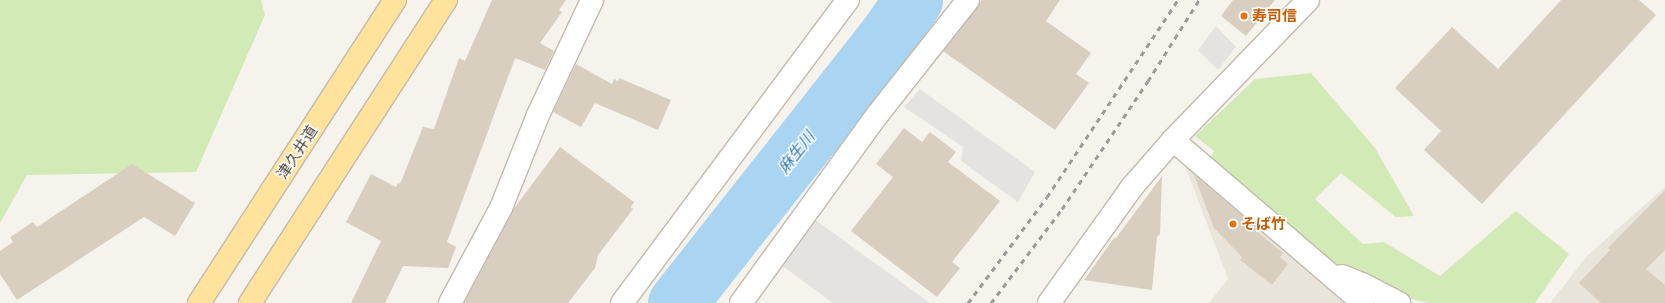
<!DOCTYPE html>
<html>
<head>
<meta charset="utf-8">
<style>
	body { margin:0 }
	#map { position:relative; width:1665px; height:303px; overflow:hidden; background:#f6f3ec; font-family:"Titillium Web","Noto Sans JP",sans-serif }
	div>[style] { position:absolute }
	.residential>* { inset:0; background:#eae5da }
	.green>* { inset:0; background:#d2eab5 }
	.parking>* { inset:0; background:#e5e3e0 }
	.river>* { height:59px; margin:-29.5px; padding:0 29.5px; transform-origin:29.5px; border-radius:29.5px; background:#a9d4f2 }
	.building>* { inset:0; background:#d8cfc1 }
	.roads { filter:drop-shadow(1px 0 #c2bbae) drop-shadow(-1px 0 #c2bbae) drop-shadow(0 1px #c2bbae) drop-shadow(0 -1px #c2bbae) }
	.minor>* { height:22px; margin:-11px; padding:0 11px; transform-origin:11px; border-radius:11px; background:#fff }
	.major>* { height:22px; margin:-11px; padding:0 11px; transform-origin:11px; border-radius:11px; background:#ffe39c }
	.rail>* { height:3px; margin-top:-1.5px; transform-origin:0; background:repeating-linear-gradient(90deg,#9a9a9a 0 5px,transparent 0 10px) }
	.dots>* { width:11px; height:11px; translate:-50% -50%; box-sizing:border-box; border:2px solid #fff; border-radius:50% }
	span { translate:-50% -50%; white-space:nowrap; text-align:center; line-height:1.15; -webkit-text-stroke:3px #fff; paint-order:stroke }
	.food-label { font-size:15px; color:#c56008; font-weight:700 }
	.left { translate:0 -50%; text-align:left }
	.street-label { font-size:15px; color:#4b4439 }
	.water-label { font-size:16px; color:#2e7ab2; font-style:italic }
</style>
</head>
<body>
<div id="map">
	<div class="residential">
		<div style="clip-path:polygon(1182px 158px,1380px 303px,1209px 303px,1228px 279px)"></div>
		<div style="clip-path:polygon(1665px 187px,1665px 303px,1550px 303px,1587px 256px)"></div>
	</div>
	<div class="green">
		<div style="clip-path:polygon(0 0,261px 0,265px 15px,196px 172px,27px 175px,0 223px)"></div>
		<div style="clip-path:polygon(1311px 73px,1375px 148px,1414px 216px,1396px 217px,1341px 173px,1315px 199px,1363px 244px,1384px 242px,1440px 276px,1516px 211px,1569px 254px,1535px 303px,1429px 303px,1361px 288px,1208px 163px,1214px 151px,1195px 136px,1255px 79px)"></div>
	</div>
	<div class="parking">
		<div style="clip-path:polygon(1216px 26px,1236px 47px,1218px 70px,1198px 50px)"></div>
		<div style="clip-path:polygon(920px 89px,1035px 172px,1018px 202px,961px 161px,963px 147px,904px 107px)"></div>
		<div style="clip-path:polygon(814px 219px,930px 303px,833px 303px,781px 265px)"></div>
	</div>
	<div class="river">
		<div style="left:677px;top:303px;width:335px;rotate:-51.7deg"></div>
		<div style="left:885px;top:40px;width:49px;rotate:-55deg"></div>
	</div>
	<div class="building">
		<div style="clip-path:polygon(492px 0,566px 0,559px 10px,562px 12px,540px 43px,554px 51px,545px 70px,515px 58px,447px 242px,456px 247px,448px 268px,403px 266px,385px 303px,351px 303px,381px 241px,346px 222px,371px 174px,396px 187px,398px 183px,400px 184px,423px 127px,434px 129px,459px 58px,465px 61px)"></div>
		<div style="clip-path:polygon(982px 0,1060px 0,1046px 21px,1091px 53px,1076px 74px,1089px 83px,1055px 130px,943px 51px)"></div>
		<div style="clip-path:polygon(1233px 0,1275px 0,1246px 36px,1221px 16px)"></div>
		<div style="clip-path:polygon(1561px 0,1639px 0,1656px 15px,1482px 204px,1424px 150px,1441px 131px,1395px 88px,1452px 27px,1498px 69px)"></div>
		<div style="clip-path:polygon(576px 64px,612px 84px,614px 79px,618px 81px,619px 78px,671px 100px,658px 130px,595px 103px,581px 127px,553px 112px)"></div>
		<div style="clip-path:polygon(904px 128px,922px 142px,930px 132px,956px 152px,948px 162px,1000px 201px,952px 262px,960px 268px,937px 297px,851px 231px,893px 177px,876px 164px)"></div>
		<div style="clip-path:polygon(560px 147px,634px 202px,631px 207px,633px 209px,598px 255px,595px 268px,568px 303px,464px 303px,515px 207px)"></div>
		<div style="clip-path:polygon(132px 164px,195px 203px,175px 236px,144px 217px,17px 300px,0 274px,0 251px,13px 242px,10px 237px,33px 222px,37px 227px)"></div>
		<div style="clip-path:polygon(1194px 175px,1258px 229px,1256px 231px,1283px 253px,1280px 257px,1288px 264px,1272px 285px,1240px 260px,1242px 257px,1214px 228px)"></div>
		<div style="clip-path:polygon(1162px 176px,1160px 234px,1157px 237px,1152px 290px,1084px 280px,1114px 238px,1116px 238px)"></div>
		<div style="clip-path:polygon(1665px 190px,1665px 250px,1646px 269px,1665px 285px,1665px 303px,1601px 303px,1579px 283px,1610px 250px,1608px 248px)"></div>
	</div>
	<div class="roads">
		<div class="minor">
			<div style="left:1173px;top:140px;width:250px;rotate:40.6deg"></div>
			<div style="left:1342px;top:276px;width:22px;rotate:22deg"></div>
			<div style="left:1362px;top:284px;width:42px;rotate:27.2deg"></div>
			<div style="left:450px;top:303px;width:108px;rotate:-61.8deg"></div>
			<div style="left:501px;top:208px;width:100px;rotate:-68.3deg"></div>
			<div style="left:538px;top:115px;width:127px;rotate:-64.8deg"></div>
			<div style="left:622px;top:303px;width:378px;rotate:-53.3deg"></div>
			<div style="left:741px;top:303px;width:233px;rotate:-54.1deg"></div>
			<div style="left:878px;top:114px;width:145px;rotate:-51.7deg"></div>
			<div style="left:1049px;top:303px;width:143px;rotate:-54.4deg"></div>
			<div style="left:1132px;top:187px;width:62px;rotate:-48.9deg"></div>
			<div style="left:1173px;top:140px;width:194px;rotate:-46deg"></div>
		</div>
		<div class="major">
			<div style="left:199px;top:303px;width:361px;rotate:-57.1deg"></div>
			<div style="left:250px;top:303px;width:361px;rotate:-57.1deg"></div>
		</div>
	</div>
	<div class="rail">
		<div style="left:968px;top:303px;width:132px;rotate:-53.3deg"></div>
		<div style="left:1047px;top:197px;width:237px;rotate:-56.4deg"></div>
		<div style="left:991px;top:303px;width:118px;rotate:-52.9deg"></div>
		<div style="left:1062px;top:209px;width:154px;rotate:-56.1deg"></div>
		<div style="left:1148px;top:81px;width:96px;rotate:-57.8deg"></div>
	</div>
	<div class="dots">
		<div style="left:1244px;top:16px;background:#e8710a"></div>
		<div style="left:1233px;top:224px;background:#e8710a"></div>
	</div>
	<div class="food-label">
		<span class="left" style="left:1252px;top:16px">寿司信</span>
		<span class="left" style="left:1241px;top:224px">そば竹</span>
	</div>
	<div class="street-label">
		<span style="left:297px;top:152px;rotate:-57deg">津久井道</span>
	</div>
	<div class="water-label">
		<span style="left:796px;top:152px;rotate:-52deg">麻生川</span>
	</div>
</div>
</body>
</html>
